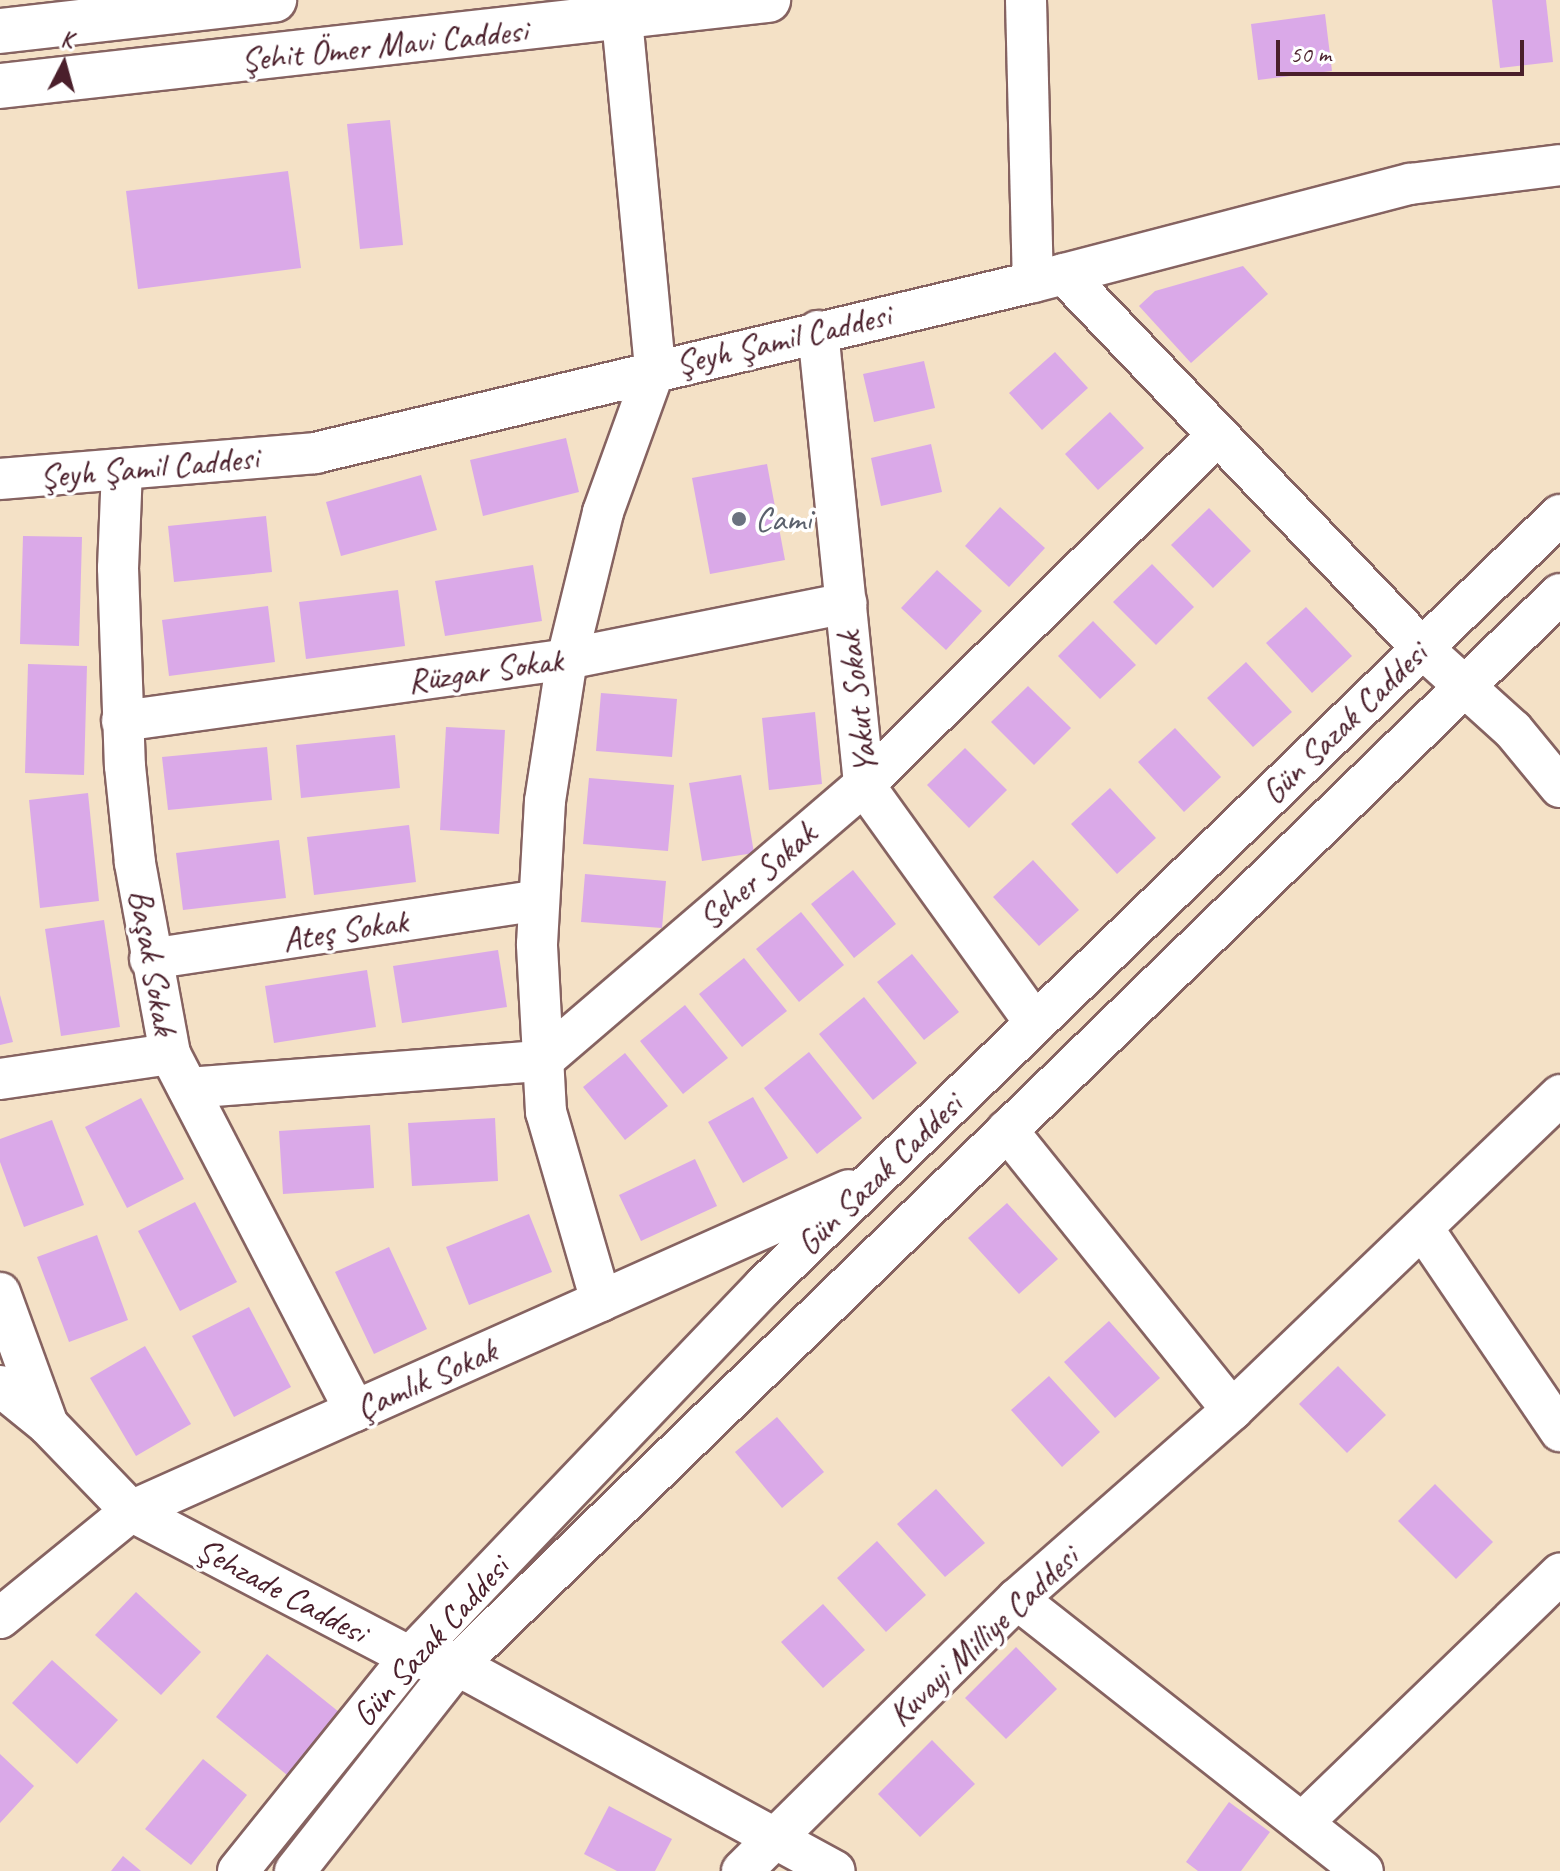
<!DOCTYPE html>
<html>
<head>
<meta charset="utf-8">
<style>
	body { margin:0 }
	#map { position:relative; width:1560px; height:1871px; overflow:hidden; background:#f4e1c6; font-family:Caveat,sans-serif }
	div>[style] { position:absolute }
	.building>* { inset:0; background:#daa9e8 }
	.roads { filter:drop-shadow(2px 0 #866361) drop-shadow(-2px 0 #866361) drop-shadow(0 2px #866361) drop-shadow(0 -2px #866361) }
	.minor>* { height:40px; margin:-20px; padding:0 20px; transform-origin:20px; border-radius:20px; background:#fff }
	.major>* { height:44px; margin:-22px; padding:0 22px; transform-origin:22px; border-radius:22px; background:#fff }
	.dots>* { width:22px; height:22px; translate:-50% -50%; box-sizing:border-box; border:4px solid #fff; border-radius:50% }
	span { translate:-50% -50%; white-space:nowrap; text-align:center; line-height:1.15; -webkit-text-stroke:7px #fff; paint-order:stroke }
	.street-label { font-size:34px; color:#4a1f2b }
	.worship-label { font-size:34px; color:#5b616d }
	.left { translate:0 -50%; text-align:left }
	.north { position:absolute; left:24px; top:24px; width:80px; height:80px; -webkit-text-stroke:6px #fff; paint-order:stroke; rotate:6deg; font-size:22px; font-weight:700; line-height:32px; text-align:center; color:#4a1f2b }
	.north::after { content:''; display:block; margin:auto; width:28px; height:36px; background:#4a1f2b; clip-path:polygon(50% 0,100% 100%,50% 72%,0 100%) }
	.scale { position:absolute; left:1276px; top:40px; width:248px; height:36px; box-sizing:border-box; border:4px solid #4a1f2b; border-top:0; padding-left:10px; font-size:24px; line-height:28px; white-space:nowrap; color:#4a1f2b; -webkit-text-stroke:6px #fff; paint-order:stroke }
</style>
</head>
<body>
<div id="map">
	<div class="building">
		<div style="clip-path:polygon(1492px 0,1546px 0,1553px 62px,1500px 68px)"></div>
		<div style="clip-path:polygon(1325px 14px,1332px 71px,1258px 80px,1251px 24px)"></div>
		<div style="clip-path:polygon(390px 120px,403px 245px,360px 249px,347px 124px)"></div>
		<div style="clip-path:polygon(288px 171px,301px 268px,138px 289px,126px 191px)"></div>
		<div style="clip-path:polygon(1243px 266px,1268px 294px,1191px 363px,1139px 306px,1155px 291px)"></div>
		<div style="clip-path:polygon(1055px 352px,1088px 388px,1042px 430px,1009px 393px)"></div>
		<div style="clip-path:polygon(924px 361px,935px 408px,874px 422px,863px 374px)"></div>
		<div style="clip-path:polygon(1110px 412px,1144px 448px,1098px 490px,1065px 454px)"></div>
		<div style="clip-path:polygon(566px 438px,579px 492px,483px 516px,470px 460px)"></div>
		<div style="clip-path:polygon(931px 444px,942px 492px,881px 506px,871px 458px)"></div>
		<div style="clip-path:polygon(767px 464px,785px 560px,710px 574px,692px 478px)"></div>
		<div style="clip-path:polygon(421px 475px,437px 530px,341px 556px,326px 502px)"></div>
		<div style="clip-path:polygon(1000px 507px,1045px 548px,1009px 587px,965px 546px)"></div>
		<div style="clip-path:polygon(1209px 508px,1251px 551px,1213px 588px,1171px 545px)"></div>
		<div style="clip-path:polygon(266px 516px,272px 572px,174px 582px,168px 526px)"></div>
		<div style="clip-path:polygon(23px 536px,82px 537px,79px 646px,20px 644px)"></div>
		<div style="clip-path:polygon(1152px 564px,1194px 607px,1156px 645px,1113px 602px)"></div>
		<div style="clip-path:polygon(533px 565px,542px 621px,445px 636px,435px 581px)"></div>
		<div style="clip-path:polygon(937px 570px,982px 611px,946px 650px,901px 608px)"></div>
		<div style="clip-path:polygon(398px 590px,405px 646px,306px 659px,299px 602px)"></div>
		<div style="clip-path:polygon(268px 606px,275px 662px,169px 676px,162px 620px)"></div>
		<div style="clip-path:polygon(1306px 607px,1352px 656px,1312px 693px,1266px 643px)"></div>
		<div style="clip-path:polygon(1093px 621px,1136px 665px,1100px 699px,1058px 656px)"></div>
		<div style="clip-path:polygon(1246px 662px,1292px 712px,1253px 747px,1207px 698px)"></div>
		<div style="clip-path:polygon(28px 664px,87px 666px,84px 775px,25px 773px)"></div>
		<div style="clip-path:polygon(1028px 686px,1071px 728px,1034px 765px,991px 722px)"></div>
		<div style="clip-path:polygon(601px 693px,677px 699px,672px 757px,596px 751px)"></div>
		<div style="clip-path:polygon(815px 712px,822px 784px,769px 790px,762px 718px)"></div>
		<div style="clip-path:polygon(446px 727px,505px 730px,499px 834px,440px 830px)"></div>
		<div style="clip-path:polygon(1175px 728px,1221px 777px,1184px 812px,1138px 762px)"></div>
		<div style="clip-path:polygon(395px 735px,400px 788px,301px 798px,296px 745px)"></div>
		<div style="clip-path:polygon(267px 747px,272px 800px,168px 810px,162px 757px)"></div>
		<div style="clip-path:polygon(965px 748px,1007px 790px,969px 828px,927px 785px)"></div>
		<div style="clip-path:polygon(741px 775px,754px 853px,702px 861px,689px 783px)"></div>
		<div style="clip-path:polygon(589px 778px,674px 785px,668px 851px,583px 844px)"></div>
		<div style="clip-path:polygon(1110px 788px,1156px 838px,1117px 874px,1071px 824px)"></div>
		<div style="clip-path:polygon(88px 793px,99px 901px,40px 908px,29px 800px)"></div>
		<div style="clip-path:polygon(409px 825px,416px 882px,314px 895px,307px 837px)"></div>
		<div style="clip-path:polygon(279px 840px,286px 898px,183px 910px,176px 853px)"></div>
		<div style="clip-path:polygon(1033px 860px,1079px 910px,1039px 946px,993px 897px)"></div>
		<div style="clip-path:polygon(853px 870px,896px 924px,854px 958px,811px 904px)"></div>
		<div style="clip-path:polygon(585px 874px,666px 881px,662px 928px,581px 922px)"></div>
		<div style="clip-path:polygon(801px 912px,844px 965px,799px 1002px,756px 949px)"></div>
		<div style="clip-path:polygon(104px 920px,120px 1027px,61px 1036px,45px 929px)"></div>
		<div style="clip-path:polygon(498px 950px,507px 1007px,402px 1023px,393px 966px)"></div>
		<div style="clip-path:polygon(912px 954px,959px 1012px,924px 1040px,877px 982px)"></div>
		<div style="clip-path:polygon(744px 958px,787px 1011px,742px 1047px,699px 994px)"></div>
		<div style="clip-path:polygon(367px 970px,376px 1027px,274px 1043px,265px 986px)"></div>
		<div style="clip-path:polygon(0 995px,13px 1042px,0 1045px)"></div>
		<div style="clip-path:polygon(864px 997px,917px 1063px,873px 1100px,819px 1034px)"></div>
		<div style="clip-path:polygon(685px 1005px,728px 1058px,683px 1094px,640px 1041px)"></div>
		<div style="clip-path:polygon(809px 1052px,862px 1118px,817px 1154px,764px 1088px)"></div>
		<div style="clip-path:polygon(625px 1053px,668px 1106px,625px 1140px,583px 1087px)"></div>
		<div style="clip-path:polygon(753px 1097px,788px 1158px,743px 1183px,708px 1122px)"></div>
		<div style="clip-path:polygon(141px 1098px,184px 1179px,127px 1208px,85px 1127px)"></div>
		<div style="clip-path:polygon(495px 1118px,498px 1181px,412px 1186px,408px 1123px)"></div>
		<div style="clip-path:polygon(52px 1120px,84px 1205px,24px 1227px,0 1162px,0 1139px)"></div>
		<div style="clip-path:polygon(370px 1125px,374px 1188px,283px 1194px,279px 1131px)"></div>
		<div style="clip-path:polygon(695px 1159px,717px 1206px,641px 1241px,619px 1195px)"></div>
		<div style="clip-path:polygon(195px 1202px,237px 1282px,180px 1311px,138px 1231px)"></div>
		<div style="clip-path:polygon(1007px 1203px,1058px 1259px,1019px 1294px,968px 1238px)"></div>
		<div style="clip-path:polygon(529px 1214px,552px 1272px,469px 1305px,446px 1247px)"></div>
		<div style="clip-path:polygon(97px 1235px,128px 1320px,69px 1342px,37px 1257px)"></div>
		<div style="clip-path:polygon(389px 1247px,427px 1329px,374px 1354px,335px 1272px)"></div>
		<div style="clip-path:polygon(249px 1307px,291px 1387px,234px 1417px,192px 1336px)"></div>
		<div style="clip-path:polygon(1109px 1321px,1160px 1378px,1115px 1418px,1064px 1362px)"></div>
		<div style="clip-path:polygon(145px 1346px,191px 1424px,136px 1456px,90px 1378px)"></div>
		<div style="clip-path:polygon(1338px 1366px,1386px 1415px,1347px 1453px,1299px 1404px)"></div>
		<div style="clip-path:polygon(1049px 1376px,1100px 1432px,1062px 1467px,1011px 1410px)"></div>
		<div style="clip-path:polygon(777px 1417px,824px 1472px,782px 1508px,735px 1452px)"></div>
		<div style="clip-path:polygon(1435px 1484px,1493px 1542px,1456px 1579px,1398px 1521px)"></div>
		<div style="clip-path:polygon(936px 1489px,985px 1543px,945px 1577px,897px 1524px)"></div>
		<div style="clip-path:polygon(877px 1541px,926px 1595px,886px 1632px,837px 1578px)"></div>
		<div style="clip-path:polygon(136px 1592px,201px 1652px,161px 1695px,95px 1635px)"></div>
		<div style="clip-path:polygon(823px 1604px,865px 1650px,823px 1688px,781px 1642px)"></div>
		<div style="clip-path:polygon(1016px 1647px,1057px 1689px,1006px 1739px,965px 1698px)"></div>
		<div style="clip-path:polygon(267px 1654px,339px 1712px,287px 1775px,216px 1717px)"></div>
		<div style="clip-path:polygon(52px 1660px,118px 1720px,77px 1764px,12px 1703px)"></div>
		<div style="clip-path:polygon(932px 1740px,975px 1784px,920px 1837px,878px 1794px)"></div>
		<div style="clip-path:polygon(0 1754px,34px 1786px,0 1823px)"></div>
		<div style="clip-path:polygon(203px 1759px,247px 1795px,191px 1865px,145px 1829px)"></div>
		<div style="clip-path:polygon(1229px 1802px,1270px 1832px,1241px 1871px,1198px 1871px,1186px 1862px)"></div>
		<div style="clip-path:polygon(609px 1806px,672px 1839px,655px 1871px,617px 1871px,584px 1854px)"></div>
		<div style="clip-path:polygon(123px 1856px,141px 1871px,111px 1871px)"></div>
	</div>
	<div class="roads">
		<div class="minor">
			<div style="left:1026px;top:0;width:282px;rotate:88.6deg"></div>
			<div style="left:1064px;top:274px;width:516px;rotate:46.26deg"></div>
			<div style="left:1421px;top:647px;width:124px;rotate:42.1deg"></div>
			<div style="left:1513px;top:730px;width:74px;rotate:50.5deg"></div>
			<div style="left:818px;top:331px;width:456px;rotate:84.2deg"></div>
			<div style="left:864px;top:785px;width:293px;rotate:54.3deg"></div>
			<div style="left:122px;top:469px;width:99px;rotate:92.3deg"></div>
			<div style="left:118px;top:568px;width:198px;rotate:88deg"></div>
			<div style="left:125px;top:766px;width:98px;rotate:84.1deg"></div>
			<div style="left:135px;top:863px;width:194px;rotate:79.6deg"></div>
			<div style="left:170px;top:1054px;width:402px;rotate:62.6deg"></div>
			<div style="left:0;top:479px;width:316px;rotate:-4.7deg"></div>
			<div style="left:315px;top:453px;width:738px;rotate:-13.4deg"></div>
			<div style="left:1033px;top:282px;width:390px;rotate:-14.6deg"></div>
			<div style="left:1410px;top:184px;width:151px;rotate:-7.2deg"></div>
			<div style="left:122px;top:721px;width:449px;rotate:-7.9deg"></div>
			<div style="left:567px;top:659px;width:285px;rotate:-11.3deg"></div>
			<div style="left:150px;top:959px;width:393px;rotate:-8.6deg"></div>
			<div style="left:0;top:1079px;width:172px;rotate:-8.4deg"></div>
			<div style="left:188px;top:1088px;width:355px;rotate:-4.4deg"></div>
			<div style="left:542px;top:1061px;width:424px;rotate:-40.6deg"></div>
			<div style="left:864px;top:785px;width:498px;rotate:-44.7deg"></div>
			<div style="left:1007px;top:1130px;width:359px;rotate:51.2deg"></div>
			<div style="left:1424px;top:1230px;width:243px;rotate:55.9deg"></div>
			<div style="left:0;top:1293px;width:140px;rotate:70deg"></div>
			<div style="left:48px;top:1425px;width:120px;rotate:46deg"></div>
			<div style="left:131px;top:1511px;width:315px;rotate:27.6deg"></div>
			<div style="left:410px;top:1657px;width:48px;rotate:9.7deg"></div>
			<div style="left:457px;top:1665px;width:430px;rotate:28.6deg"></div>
			<div style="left:601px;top:1301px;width:197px;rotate:-106.2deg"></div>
			<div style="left:546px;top:1112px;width:168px;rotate:-93.1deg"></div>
			<div style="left:537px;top:944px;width:143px;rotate:-86.8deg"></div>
			<div style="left:545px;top:801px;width:144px;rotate:-81.2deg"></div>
			<div style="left:567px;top:659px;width:151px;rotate:-76.2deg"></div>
			<div style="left:603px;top:512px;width:153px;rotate:-70.1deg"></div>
			<div style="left:655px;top:368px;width:352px;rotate:-95.4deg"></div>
			<div style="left:0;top:1386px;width:62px;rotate:39.1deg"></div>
			<div style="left:1017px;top:1599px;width:440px;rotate:38.2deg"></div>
			<div style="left:0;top:1618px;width:169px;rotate:-39.2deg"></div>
			<div style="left:131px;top:1511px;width:786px;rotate:-24.09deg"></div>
			<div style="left:1302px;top:1823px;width:359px;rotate:-44deg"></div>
			<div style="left:238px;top:1871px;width:275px;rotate:-51.2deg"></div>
			<div style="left:410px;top:1657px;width:513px;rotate:-46.34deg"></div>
			<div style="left:764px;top:1286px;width:1108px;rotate:-44.09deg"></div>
			<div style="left:295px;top:1871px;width:262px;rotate:-51.8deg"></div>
			<div style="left:457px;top:1665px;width:1537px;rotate:-44.16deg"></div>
			<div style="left:742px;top:1871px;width:387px;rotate:-44.7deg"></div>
			<div style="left:1017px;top:1599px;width:286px;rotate:-41.3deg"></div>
			<div style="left:1232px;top:1410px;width:455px;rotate:-43.8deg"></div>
		</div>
		<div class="major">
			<div style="left:0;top:31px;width:276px;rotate:-6.5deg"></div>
			<div style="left:0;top:86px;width:773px;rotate:-6.39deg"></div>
		</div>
	</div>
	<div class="dots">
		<div style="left:739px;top:519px;background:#6b7280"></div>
	</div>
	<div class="street-label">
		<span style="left:384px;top:45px;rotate:-6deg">Şehit Ömer Mavi Caddesi</span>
		<span style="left:783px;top:339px;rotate:-13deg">Şeyh Şamil Caddesi</span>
		<span style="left:149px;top:467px;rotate:-5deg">Şeyh Şamil Caddesi</span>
		<span style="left:485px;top:670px;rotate:-8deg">Rüzgar Sokak</span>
		<span style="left:857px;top:703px;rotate:-97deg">Yakut Sokak</span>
		<span style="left:1344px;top:723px;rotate:-44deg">Gün Sazak Caddesi</span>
		<span style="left:757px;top:876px;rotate:-41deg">Seher Sokak</span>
		<span style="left:345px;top:930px;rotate:-9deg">Ateş Sokak</span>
		<span style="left:153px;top:962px;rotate:80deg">Başak Sokak</span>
		<span style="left:879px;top:1174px;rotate:-44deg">Gün Sazak Caddesi</span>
		<span style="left:426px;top:1379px;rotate:-24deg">Çamlık Sokak</span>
		<span style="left:282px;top:1590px;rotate:28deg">Şehzade Caddesi</span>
		<span style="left:983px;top:1636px;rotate:-43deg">Kuvayi Milliye Caddesi</span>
		<span style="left:430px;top:1641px;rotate:-48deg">Gün Sazak Caddesi</span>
	</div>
	<div class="worship-label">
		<span class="left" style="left:755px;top:519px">Cami</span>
	</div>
	<div class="north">K</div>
	<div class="scale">50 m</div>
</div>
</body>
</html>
